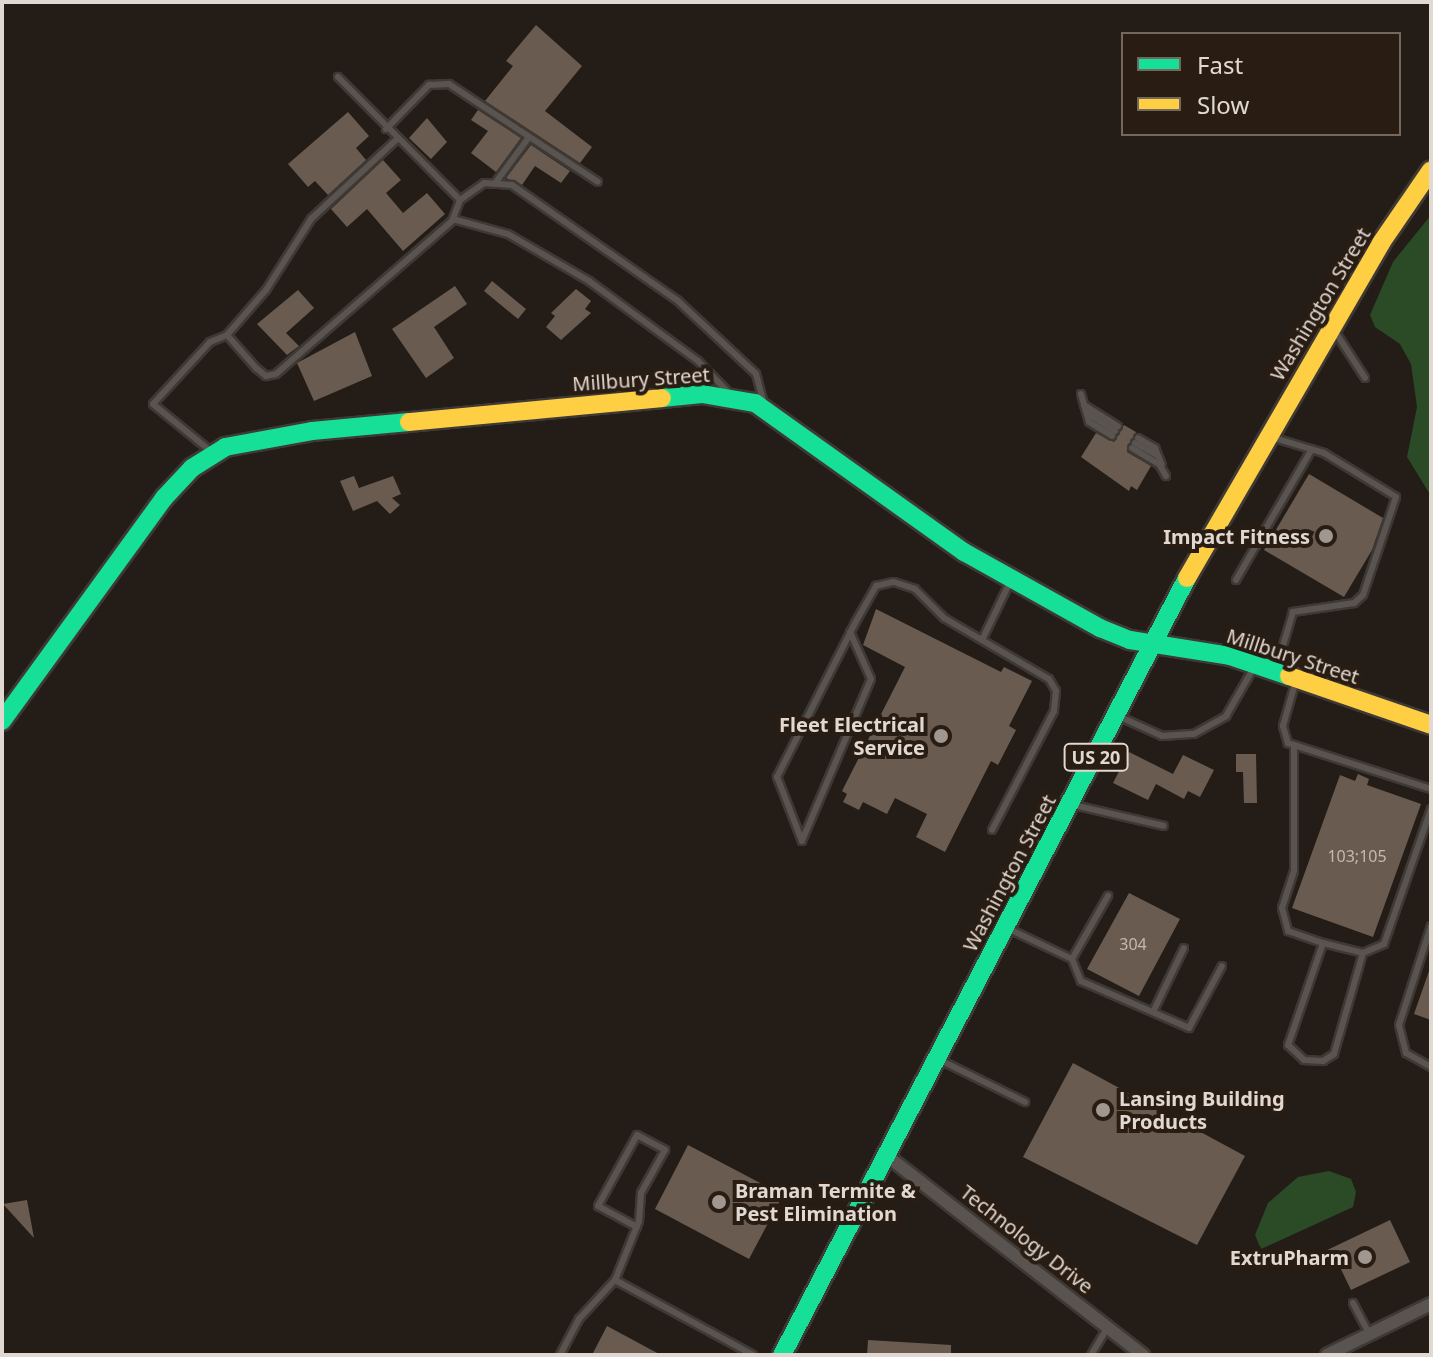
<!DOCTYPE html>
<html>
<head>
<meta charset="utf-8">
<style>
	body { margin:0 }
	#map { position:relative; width:1433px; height:1357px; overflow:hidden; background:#241d17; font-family:"Noto Sans",sans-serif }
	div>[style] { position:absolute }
	.green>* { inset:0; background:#2a4b26 }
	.building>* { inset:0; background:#695b50 }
	.roads { filter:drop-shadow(2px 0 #3f3935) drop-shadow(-2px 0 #3f3935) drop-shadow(0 2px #3f3935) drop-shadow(0 -2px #3f3935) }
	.lane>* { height:6px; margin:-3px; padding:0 3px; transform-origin:3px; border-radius:3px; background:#59544f }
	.street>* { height:12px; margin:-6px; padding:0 6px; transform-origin:6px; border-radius:6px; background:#59544f }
	.fast>* { height:18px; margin:-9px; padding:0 9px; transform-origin:9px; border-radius:9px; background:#16e098 }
	.slow>* { height:18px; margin:-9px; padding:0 9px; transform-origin:9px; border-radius:9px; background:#ffcf43 }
	.dots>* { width:22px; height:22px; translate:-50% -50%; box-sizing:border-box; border:4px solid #291c12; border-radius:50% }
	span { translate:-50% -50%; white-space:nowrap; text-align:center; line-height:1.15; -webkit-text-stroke:8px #291c12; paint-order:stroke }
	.number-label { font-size:16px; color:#c3b9b1 }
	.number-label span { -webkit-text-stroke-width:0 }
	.shield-label span { padding:2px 6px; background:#291c12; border:2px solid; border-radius:6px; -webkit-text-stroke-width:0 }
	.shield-label { font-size:18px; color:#e1d8d1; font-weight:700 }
	.street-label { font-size:20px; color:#e1d8d1 }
	.poi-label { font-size:20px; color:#e1d8d1; font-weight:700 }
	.right { translate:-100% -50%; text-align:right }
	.left { translate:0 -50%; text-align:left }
	.frame { position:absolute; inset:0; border:4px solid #e1d8d1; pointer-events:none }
	.legend { position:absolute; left:1121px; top:32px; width:280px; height:104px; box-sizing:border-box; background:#291c12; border:2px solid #73675e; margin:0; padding:10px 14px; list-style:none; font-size:24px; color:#e1d8d1 }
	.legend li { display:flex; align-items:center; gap:16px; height:40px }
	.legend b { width:40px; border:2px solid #73675e }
</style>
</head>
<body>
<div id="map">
	<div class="green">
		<div style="clip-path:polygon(1431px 215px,1429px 364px,1431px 496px,1407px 457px,1417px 407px,1411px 364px,1400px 344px,1375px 327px,1370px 315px,1393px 262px)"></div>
		<div style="clip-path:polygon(1329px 1171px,1351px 1179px,1356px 1192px,1353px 1207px,1261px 1249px,1255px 1235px,1268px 1203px,1298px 1177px)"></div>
	</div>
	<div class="building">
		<div style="clip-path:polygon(536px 25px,582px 66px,545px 111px,592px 147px,580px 163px,485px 101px,513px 66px,506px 61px)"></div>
		<div style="clip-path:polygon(478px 110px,521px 138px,496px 172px,471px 153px,488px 131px,471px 120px)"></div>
		<div style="clip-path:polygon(348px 112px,369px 136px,356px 148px,366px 160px,328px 195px,315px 181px,308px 187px,288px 164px)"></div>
		<div style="clip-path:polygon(427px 118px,447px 142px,431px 159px,409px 138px)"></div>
		<div style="clip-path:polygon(531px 145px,570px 171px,561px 183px,535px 166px,522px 185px,506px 178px)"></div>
		<div style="clip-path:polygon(383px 160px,401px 180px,386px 193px,403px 213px,427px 193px,445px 214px,403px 251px,367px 209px,347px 227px,331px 209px)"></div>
		<div style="clip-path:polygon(492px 281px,526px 309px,518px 319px,484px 291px)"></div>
		<div style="clip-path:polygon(455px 286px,467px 304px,434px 327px,454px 358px,426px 378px,392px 329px)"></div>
		<div style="clip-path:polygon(576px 289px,591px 301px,585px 309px,591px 313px,561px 340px,546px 327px,555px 316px,551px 313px)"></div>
		<div style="clip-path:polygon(298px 290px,314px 308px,286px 333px,299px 346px,287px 355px,257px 324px)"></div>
		<div style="clip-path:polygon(355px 332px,372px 376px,314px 401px,297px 363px)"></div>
		<div style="clip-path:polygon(1124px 425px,1136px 432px,1127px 452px,1151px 466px,1137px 490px,1131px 486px,1129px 491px,1081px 457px,1096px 433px,1114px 442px)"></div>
		<div style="clip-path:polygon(1309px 474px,1383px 518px,1372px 550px,1344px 597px,1264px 550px)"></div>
		<div style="clip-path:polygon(354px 476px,359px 488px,393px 476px,401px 494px,392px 498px,400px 505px,390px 514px,377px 501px,353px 511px,340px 481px)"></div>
		<div style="clip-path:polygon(876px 609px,1001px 672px,1004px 667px,1032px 681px,1009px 726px,1016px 730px,998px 765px,991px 761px,945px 852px,916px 837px,927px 814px,895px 798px,887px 814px,863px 802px,859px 810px,843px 802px,847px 794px,842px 791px,905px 667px,863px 645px)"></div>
		<div style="clip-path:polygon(1129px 752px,1173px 774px,1183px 755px,1214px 770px,1200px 797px,1188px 791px,1184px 799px,1156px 784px,1148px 800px,1113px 783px)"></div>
		<div style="clip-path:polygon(1236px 754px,1256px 754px,1257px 803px,1244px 803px,1243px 772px,1236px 772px)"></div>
		<div style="clip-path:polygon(1358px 774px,1369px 779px,1367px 785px,1421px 804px,1373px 937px,1292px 908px,1340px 775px,1355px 781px)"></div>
		<div style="clip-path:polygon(1129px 893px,1180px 919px,1139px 996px,1087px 969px)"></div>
		<div style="clip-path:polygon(1429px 971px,1431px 972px,1431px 1020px,1414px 1014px)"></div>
		<div style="clip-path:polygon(1073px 1063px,1245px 1156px,1197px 1245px,1023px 1157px)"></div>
		<div style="clip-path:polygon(688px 1145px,783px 1195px,749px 1259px,655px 1209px)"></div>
		<div style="clip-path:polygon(27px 1200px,34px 1238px,3px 1204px)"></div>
		<div style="clip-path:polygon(1390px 1220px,1410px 1262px,1351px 1290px,1337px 1261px,1327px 1265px,1321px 1253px)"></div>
		<div style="clip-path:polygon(607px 1326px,661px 1355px,592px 1355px)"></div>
		<div style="clip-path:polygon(868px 1340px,951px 1345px,951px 1355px,867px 1355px)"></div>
	</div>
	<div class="roads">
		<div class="lane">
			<div style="left:338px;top:77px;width:173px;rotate:45.2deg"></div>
			<div style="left:460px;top:200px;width:29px;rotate:-35deg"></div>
			<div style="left:484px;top:183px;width:28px;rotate:4deg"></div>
			<div style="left:512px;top:185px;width:201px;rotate:34.9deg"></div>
			<div style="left:677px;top:300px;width:108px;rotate:43.1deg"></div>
			<div style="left:756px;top:374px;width:30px;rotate:75deg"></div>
			<div style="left:386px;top:129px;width:62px;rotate:-45.7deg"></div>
			<div style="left:429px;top:85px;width:20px;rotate:-3deg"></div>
			<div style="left:449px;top:84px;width:178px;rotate:33.3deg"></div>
			<div style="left:496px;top:182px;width:56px;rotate:-53.7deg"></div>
			<div style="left:453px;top:219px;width:57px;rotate:15.3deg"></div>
			<div style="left:508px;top:234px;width:94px;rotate:30.1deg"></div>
			<div style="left:589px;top:281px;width:135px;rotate:36.3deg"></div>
			<div style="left:698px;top:361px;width:45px;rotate:45.9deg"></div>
			<div style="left:1334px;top:330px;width:57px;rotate:57.1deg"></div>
			<div style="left:227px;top:335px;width:44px;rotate:48.7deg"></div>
			<div style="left:256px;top:368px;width:13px;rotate:39deg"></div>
			<div style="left:266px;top:376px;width:10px;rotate:-11deg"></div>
			<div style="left:276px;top:374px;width:233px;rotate:-41deg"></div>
			<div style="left:452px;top:221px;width:22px;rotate:-69deg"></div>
			<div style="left:1081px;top:394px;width:29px;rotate:74deg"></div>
			<div style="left:1089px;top:422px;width:27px;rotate:31deg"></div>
			<div style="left:1084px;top:405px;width:40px;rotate:32deg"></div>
			<div style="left:1088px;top:414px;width:32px;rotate:32deg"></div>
			<div style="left:1271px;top:437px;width:55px;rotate:16.8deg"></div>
			<div style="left:1324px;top:453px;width:84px;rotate:31.4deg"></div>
			<div style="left:1396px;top:497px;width:103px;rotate:108.6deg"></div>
			<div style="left:1363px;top:595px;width:12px;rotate:138deg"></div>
			<div style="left:1354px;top:603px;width:62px;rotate:171.6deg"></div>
			<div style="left:1293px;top:612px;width:59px;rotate:106.6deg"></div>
			<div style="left:1138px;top:438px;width:20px;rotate:30deg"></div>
			<div style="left:1155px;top:448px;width:18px;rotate:68deg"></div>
			<div style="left:1135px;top:443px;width:26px;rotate:29deg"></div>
			<div style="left:1132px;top:448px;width:31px;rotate:31deg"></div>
			<div style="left:1159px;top:464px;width:14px;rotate:60deg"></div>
			<div style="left:213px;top:453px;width:77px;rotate:-140.8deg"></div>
			<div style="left:153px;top:404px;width:84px;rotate:-47.4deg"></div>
			<div style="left:210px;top:342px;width:18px;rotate:-22deg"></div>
			<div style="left:227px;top:335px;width:60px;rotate:-49.1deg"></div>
			<div style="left:266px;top:290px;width:84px;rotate:-57.6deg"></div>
			<div style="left:311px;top:219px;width:117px;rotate:-42.9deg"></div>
			<div style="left:1236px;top:580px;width:151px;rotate:-59.9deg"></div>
			<div style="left:850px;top:632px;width:51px;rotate:65.9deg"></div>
			<div style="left:871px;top:679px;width:176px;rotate:113.1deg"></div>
			<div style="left:802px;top:841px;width:69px;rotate:-111.3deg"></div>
			<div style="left:777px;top:777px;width:173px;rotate:-63.1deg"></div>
			<div style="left:855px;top:623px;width:43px;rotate:-60.4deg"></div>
			<div style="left:876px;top:586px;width:18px;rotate:-13deg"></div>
			<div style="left:894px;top:582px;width:22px;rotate:18deg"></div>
			<div style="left:915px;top:589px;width:41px;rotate:45deg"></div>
			<div style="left:944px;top:618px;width:121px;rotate:30.2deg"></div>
			<div style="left:1049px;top:679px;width:14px;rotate:60deg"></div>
			<div style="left:1056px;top:691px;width:20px;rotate:96deg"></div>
			<div style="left:1054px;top:711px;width:134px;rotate:117.5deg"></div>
			<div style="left:982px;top:640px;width:64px;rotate:-64.2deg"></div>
			<div style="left:1296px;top:680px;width:48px;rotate:105.8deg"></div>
			<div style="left:1283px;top:726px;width:18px;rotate:74deg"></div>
			<div style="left:1288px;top:743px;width:150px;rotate:17.8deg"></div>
			<div style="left:1118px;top:716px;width:48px;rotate:24.4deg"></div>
			<div style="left:1162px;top:736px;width:32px;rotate:-4deg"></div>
			<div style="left:1194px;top:734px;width:37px;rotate:-29deg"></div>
			<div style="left:1226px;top:716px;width:54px;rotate:-60.1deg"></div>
			<div style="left:1294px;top:745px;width:126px;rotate:90deg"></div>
			<div style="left:1294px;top:871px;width:39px;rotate:108deg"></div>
			<div style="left:1282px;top:908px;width:24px;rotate:75deg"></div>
			<div style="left:1288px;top:931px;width:37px;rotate:19deg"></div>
			<div style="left:1323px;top:943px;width:108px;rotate:108.9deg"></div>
			<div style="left:1288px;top:1045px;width:22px;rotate:43deg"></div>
			<div style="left:1304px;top:1060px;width:19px;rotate:3deg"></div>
			<div style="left:1323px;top:1061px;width:13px;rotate:-32deg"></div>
			<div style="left:1334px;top:1054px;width:105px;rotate:-74deg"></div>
			<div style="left:1363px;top:953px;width:23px;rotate:-23deg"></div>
			<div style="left:1384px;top:944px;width:143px;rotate:-70.8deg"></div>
			<div style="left:1074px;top:805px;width:92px;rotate:13.1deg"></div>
			<div style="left:1431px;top:926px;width:104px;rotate:107.9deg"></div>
			<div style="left:1399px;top:1025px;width:29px;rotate:76deg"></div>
			<div style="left:1406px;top:1053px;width:29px;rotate:29deg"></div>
			<div style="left:1009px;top:929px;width:70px;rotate:25.5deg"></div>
			<div style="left:1072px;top:959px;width:24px;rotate:68deg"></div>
			<div style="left:1081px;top:981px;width:118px;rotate:23.5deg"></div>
			<div style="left:1189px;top:1028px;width:70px;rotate:-62deg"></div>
			<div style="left:1323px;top:943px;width:41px;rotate:14deg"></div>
			<div style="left:1072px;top:959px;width:73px;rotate:-60.3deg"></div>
			<div style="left:1153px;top:1012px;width:71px;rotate:-64.2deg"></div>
			<div style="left:940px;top:1060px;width:95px;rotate:26.3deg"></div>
			<div style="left:637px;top:1227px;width:44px;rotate:-151.7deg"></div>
			<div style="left:598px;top:1206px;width:81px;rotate:-61.2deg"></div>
			<div style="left:637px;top:1135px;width:32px;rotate:28deg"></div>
			<div style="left:665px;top:1150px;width:49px;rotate:119.2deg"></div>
			<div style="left:641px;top:1193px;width:28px;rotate:94deg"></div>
			<div style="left:639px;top:1221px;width:64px;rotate:112.1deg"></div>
			<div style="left:615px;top:1280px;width:157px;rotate:28.5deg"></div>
			<div style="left:1353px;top:1303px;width:36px;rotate:62deg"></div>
			<div style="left:560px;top:1355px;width:41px;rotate:-62.2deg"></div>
			<div style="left:579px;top:1319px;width:53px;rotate:-47.3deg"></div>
			<div style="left:1091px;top:1355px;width:33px;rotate:-59deg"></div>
		</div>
		<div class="street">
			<div style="left:886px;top:1155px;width:326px;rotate:37.9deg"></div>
			<div style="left:1327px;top:1355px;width:116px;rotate:-26.1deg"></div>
		</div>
		<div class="fast">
			<div style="left:662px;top:398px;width:40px;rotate:-5.7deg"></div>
			<div style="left:702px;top:394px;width:54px;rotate:9.6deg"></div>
			<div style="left:755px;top:403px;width:257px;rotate:35.5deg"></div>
			<div style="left:964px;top:552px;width:156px;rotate:29.2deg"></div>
			<div style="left:1100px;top:628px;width:32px;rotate:22deg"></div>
			<div style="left:1130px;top:640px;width:101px;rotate:9.1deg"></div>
			<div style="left:1230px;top:656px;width:62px;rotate:18.7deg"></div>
			<div style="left:2px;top:721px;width:276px;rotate:-54deg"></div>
			<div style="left:164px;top:498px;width:41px;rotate:-47deg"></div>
			<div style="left:192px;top:468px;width:39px;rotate:-32deg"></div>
			<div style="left:225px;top:447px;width:88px;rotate:-10.4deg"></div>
			<div style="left:312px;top:431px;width:97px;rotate:-5.3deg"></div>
			<div style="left:782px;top:1355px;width:876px;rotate:-62.47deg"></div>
		</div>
		<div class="slow">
			<div style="left:409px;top:422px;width:254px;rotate:-5.4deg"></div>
			<div style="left:1187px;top:578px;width:387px;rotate:-59.9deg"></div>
			<div style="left:1381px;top:243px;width:88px;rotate:-55.6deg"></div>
			<div style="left:1289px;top:676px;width:150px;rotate:19deg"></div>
		</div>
	</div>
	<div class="dots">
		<div style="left:1326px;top:536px;background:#9f9790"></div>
		<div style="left:941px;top:736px;background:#9f9790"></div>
		<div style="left:1103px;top:1110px;background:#9f9790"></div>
		<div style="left:719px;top:1202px;background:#9f9790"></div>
		<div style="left:1365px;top:1257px;background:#9f9790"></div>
	</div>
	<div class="number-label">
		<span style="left:1357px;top:856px">103;105</span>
		<span style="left:1133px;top:944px">304</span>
	</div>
	<div class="shield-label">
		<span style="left:1096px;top:757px">US 20</span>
	</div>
	<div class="street-label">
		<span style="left:1320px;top:304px;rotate:-59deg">Washington Street</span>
		<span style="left:641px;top:379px;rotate:-4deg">Millbury Street</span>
		<span style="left:1293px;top:656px;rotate:18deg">Millbury Street</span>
		<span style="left:1009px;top:873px;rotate:-62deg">Washington Street</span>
		<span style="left:1027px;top:1239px;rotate:38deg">Technology Drive</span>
	</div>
	<div class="poi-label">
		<span class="right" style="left:1310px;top:536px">Impact Fitness</span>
		<span class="right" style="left:925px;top:736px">Fleet Electrical<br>Service</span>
		<span class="left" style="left:1119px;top:1110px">Lansing Building<br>Products</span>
		<span class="left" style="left:735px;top:1202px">Braman Termite &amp;<br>Pest Elimination</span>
		<span class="right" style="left:1349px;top:1257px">ExtruPharm</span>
	</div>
	<div class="frame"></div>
	<ul class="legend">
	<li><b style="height:10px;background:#16e098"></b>Fast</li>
	<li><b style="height:10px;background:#ffcf43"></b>Slow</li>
	</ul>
</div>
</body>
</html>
